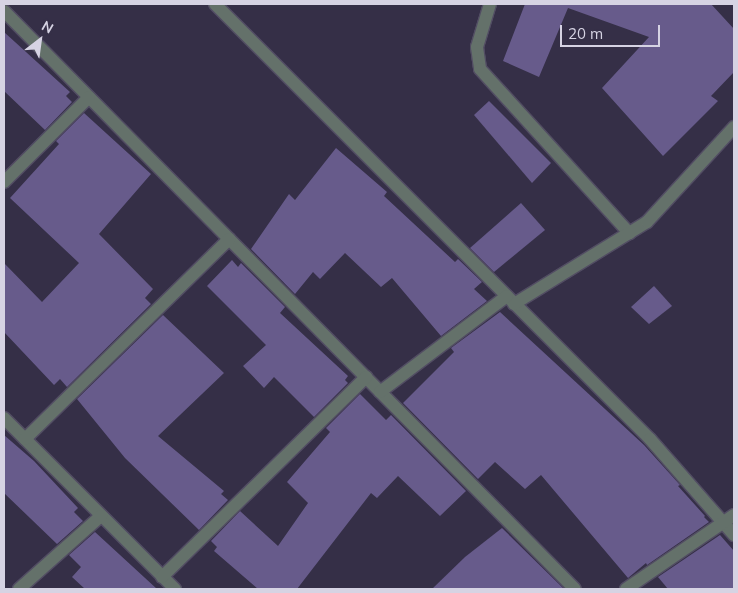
<!DOCTYPE html>
<html>
<head>
<meta charset="utf-8">
<style>
	body { margin:0 }
	#map { position:relative; width:738px; height:593px; overflow:hidden; background:#352f47; font-family:Mulish,sans-serif }
	div>[style] { position:absolute }
	.building>* { inset:0; background:#675b8b }
	.roads { filter:drop-shadow(1px 0 #524d63) drop-shadow(-1px 0 #524d63) drop-shadow(0 1px #524d63) drop-shadow(0 -1px #524d63) }
	.minor>* { height:12px; margin:-6px; padding:0 6px; transform-origin:6px; border-radius:6px; background:#64716a }
	span { translate:-50% -50%; white-space:nowrap; text-align:center; line-height:1.15; -webkit-text-stroke:5px #352f47; paint-order:stroke }
	.frame { position:absolute; inset:0; border:5px solid #d6d3e3; pointer-events:none }
	.north { position:absolute; left:15px; top:15px; width:50px; height:50px; -webkit-text-stroke:4px #352f47; paint-order:stroke; rotate:30deg; font-size:14px; font-weight:700; line-height:20px; text-align:center; color:#d6d3e3 }
	.north::after { content:''; display:block; margin:auto; width:18px; height:22px; background:#d6d3e3; clip-path:polygon(50% 0,100% 100%,50% 72%,0 100%) }
	.scale { position:absolute; left:560px; top:25px; width:100px; height:22px; box-sizing:border-box; border:2px solid #d6d3e3; border-top:0; padding-left:6px; font-size:15px; line-height:18px; white-space:nowrap; color:#d6d3e3; -webkit-text-stroke:4px #352f47; paint-order:stroke }
</style>
</head>
<body>
<div id="map">
	<div class="building">
		<div style="clip-path:polygon(525px 4px,711px 4px,734px 29px,734px 72px,711px 96px,718px 101px,663px 156px,602px 88px,649px 37px,568px 8px,539px 77px,503px 61px)"></div>
		<div style="clip-path:polygon(4px 32px,70px 92px,66px 96px,72px 102px,45px 130px,4px 91px)"></div>
		<div style="clip-path:polygon(489px 101px,551px 163px,532px 183px,474px 115px)"></div>
		<div style="clip-path:polygon(84px 113px,151px 174px,99px 234px,153px 289px,145px 298px,151px 304px,67px 387px,60px 379px,54px 385px,4px 332px,4px 263px,42px 302px,79px 263px,10px 198px,59px 144px,56px 141px)"></div>
		<div style="clip-path:polygon(336px 148px,387px 192px,384px 196px,455px 262px,458px 259px,482px 282px,474px 289px,487px 301px,441px 336px,392px 278px,381px 287px,345px 253px,320px 279px,313px 272px,295px 294px,251px 249px,289px 194px,295px 200px)"></div>
		<div style="clip-path:polygon(521px 203px,545px 230px,494px 272px,470px 248px)"></div>
		<div style="clip-path:polygon(232px 260px,238px 267px,241px 263px,285px 307px,280px 313px,348px 376px,345px 380px,348px 383px,314px 417px,274px 377px,264px 388px,243px 366px,266px 345px,207px 286px)"></div>
		<div style="clip-path:polygon(654px 286px,672px 306px,649px 324px,631px 307px)"></div>
		<div style="clip-path:polygon(500px 312px,644px 445px,680px 485px,678px 486px,705px 516px,704px 517px,709px 522px,647px 565px,646px 563px,628px 578px,541px 475px,525px 489px,495px 462px,478px 479px,403px 403px,454px 352px,451px 348px)"></div>
		<div style="clip-path:polygon(163px 315px,224px 373px,158px 436px,224px 491px,221px 494px,228px 500px,199px 530px,125px 458px,77px 399px)"></div>
		<div style="clip-path:polygon(360px 394px,386px 420px,391px 415px,466px 491px,440px 516px,398px 476px,377px 498px,371px 493px,297px 589px,258px 589px,214px 551px,217px 547px,211px 541px,240px 511px,278px 546px,308px 503px,287px 482px,330px 432px,326px 428px)"></div>
		<div style="clip-path:polygon(4px 435px,34px 461px,78px 508px,74px 512px,83px 521px,57px 544px,4px 493px)"></div>
		<div style="clip-path:polygon(502px 528px,564px 589px,432px 589px,465px 557px)"></div>
		<div style="clip-path:polygon(95px 532px,157px 589px,85px 589px,72px 577px,81px 567px,69px 555px)"></div>
		<div style="clip-path:polygon(720px 535px,734px 551px,734px 589px,668px 589px,658px 577px)"></div>
	</div>
	<div class="roads">
		<div class="minor">
			<div style="left:215px;top:4px;width:615px;rotate:45deg"></div>
			<div style="left:650px;top:439px;width:128px;rotate:48.8deg"></div>
			<div style="left:490px;top:4px;width:45px;rotate:106.8deg"></div>
			<div style="left:477px;top:47px;width:22px;rotate:82deg"></div>
			<div style="left:480px;top:69px;width:222px;rotate:47.7deg"></div>
			<div style="left:4px;top:11px;width:812px;rotate:45.35deg"></div>
			<div style="left:4px;top:182px;width:120px;rotate:-45deg"></div>
			<div style="left:514px;top:304px;width:156px;rotate:-31.7deg"></div>
			<div style="left:647px;top:222px;width:129px;rotate:-47.5deg"></div>
			<div style="left:380px;top:392px;width:159px;rotate:-37.1deg"></div>
			<div style="left:4px;top:418px;width:242px;rotate:45deg"></div>
			<div style="left:25px;top:439px;width:286px;rotate:-44.4deg"></div>
			<div style="left:162px;top:577px;width:286px;rotate:-44.4deg"></div>
			<div style="left:19px;top:589px;width:110px;rotate:-41.7deg"></div>
			<div style="left:626px;top:589px;width:131px;rotate:-34.4deg"></div>
		</div>
	</div>
	<div class="frame"></div>
	<div class="north">N</div>
	<div class="scale">20 m</div>
</div>
</body>
</html>
